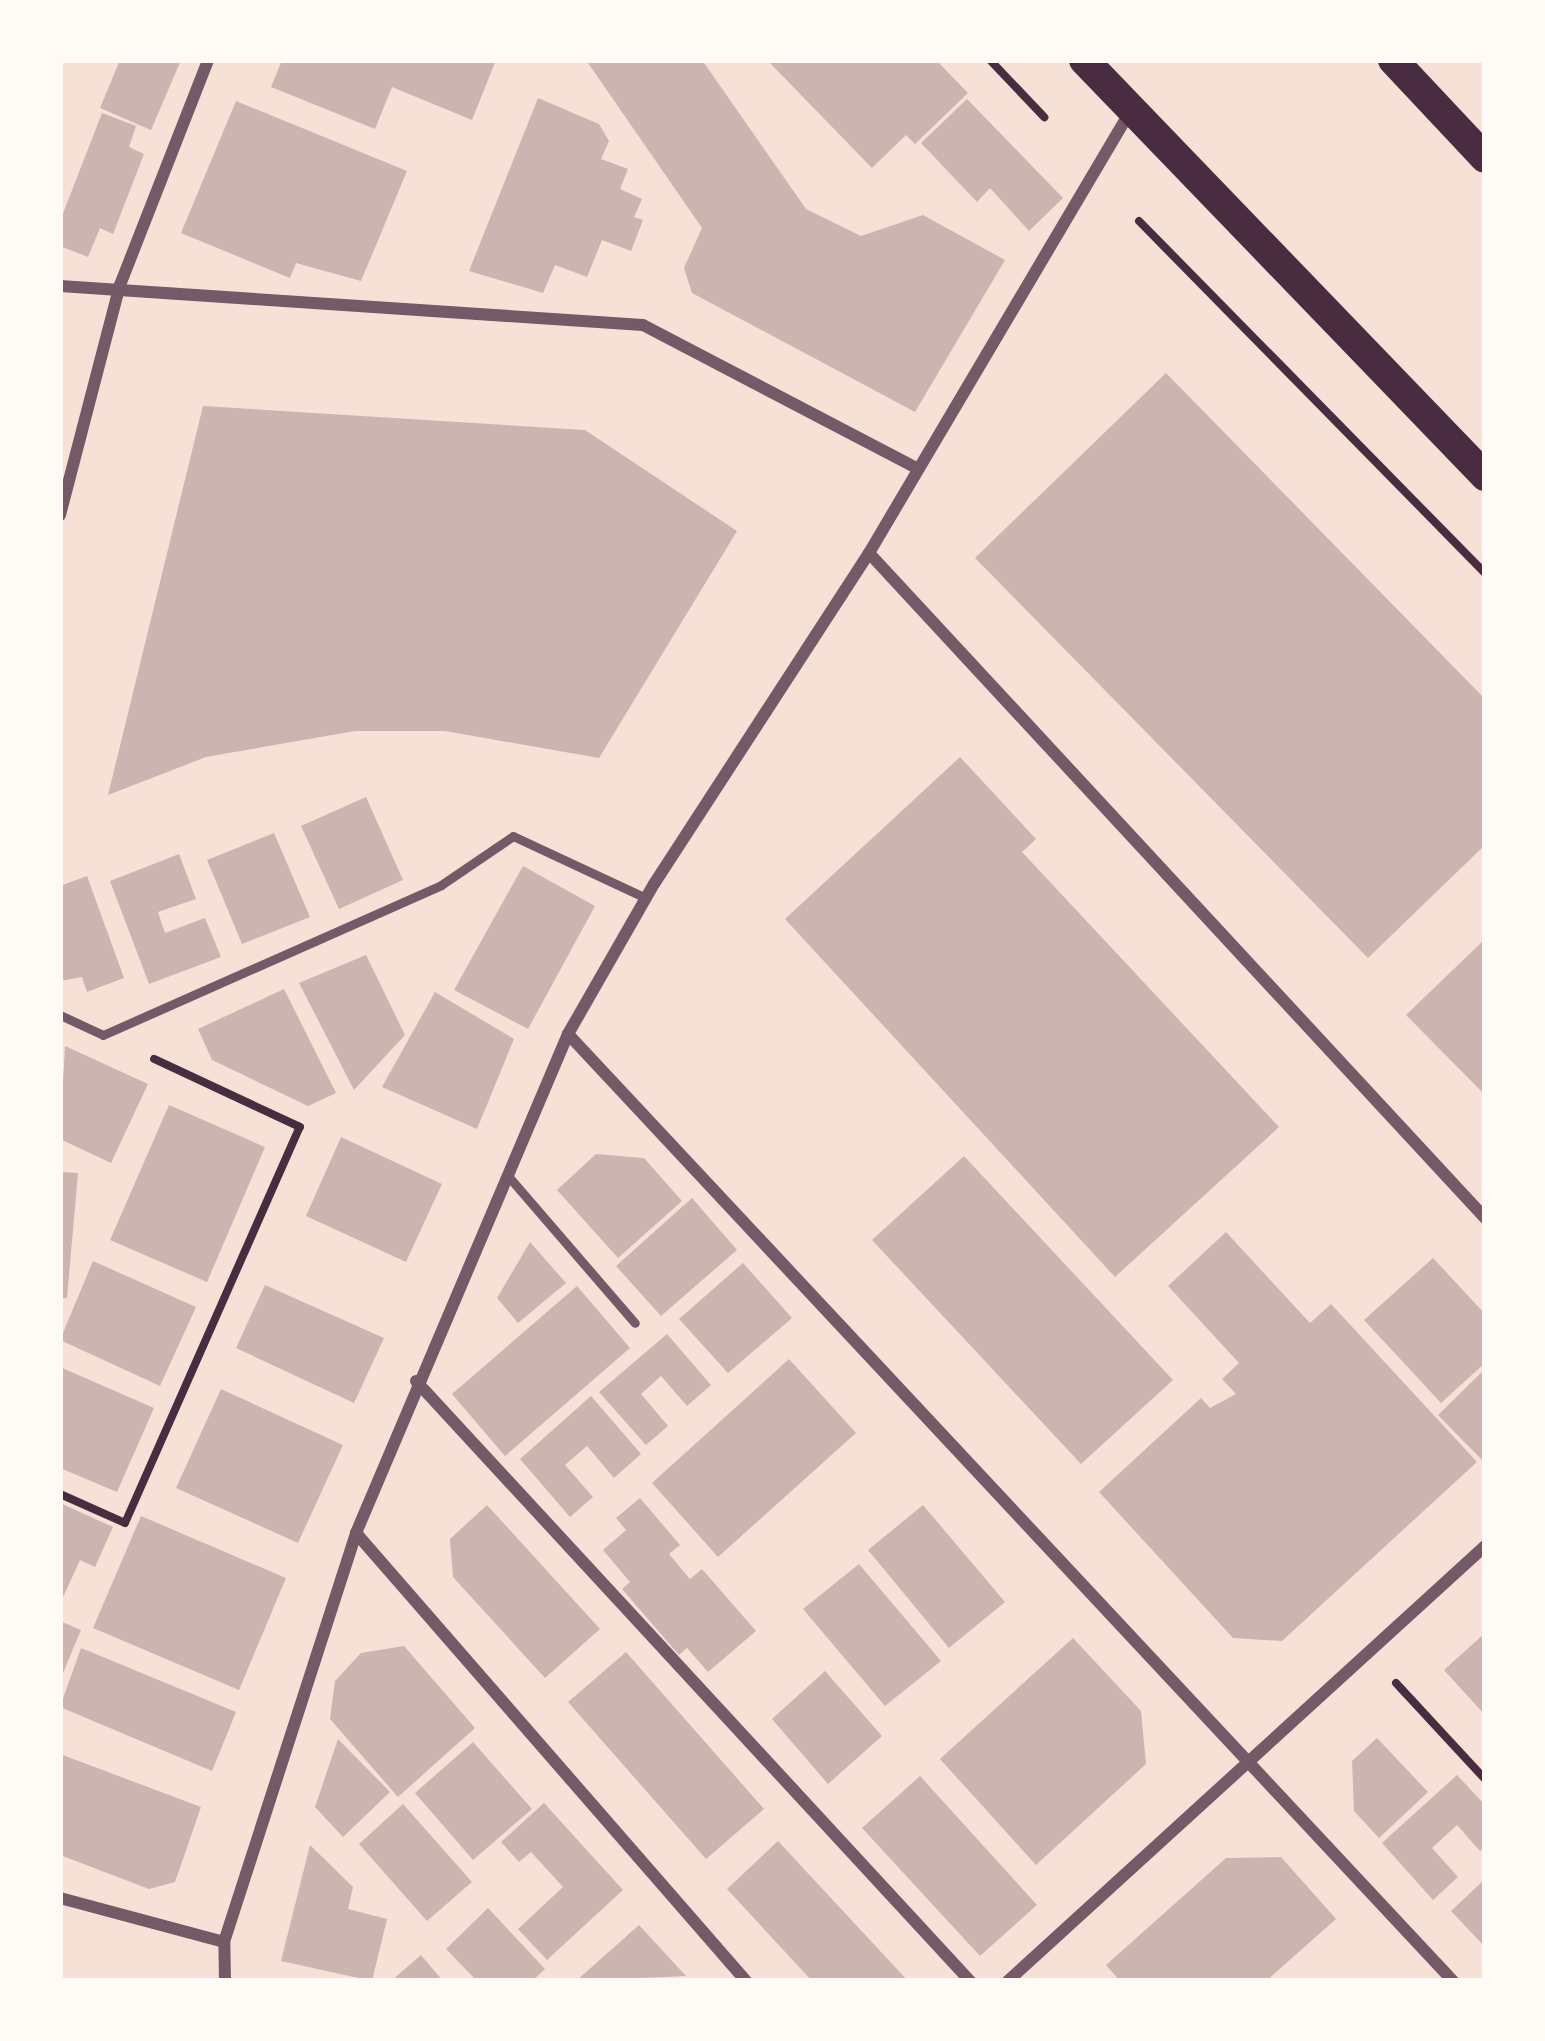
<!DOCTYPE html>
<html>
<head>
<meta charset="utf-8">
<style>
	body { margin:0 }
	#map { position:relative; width:1545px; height:2041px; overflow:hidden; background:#f7e1d7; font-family:Overpass,sans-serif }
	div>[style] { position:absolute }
	.building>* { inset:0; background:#ccb4b1 }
	.path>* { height:8px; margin:-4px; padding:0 4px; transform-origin:4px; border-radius:4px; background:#4a2c40 }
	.service>* { height:9px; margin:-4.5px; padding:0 4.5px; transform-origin:4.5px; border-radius:4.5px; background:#755966 }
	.minor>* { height:12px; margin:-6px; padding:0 6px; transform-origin:6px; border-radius:6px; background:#755966 }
	.primary>* { height:30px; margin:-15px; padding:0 15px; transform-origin:15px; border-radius:15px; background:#4a2c40 }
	span { translate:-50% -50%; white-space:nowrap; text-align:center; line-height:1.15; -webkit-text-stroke:12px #fffaf5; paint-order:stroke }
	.frame { position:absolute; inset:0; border:63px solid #fffaf5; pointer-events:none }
</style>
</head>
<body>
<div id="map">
	<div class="building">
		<div style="clip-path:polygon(120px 60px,181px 60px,151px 130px,100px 108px)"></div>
		<div style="clip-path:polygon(282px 60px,496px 60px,472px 120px,392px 87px,375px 129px,271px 87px)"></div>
		<div style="clip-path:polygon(586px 60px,702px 60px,806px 209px,861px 236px,923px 215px,1005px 260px,915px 412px,692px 293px,684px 268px,702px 228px)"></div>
		<div style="clip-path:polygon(767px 60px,936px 60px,968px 93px,915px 144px,906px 135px,872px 168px)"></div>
		<div style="clip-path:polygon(538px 98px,599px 124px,609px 141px,601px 159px,628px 169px,620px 189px,642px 199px,634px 217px,643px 220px,631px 251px,602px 240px,587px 277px,555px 265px,543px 293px,469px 271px)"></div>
		<div style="clip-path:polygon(967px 99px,1063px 198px,1029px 231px,990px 188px,977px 202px,921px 143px)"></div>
		<div style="clip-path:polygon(236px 101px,407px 171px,361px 281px,296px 263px,290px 278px,181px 233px)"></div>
		<div style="clip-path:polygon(102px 113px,136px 126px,129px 147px,144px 154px,113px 234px,100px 228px,88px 257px,60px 246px,60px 221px)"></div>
		<div style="clip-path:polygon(1166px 373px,1485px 699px,1485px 845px,1368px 958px,975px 558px)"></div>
		<div style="clip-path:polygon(203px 406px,585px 430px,737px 531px,599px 758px,445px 731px,355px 731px,206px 757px,108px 795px)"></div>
		<div style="clip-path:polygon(960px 757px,1036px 839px,1022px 852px,1279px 1127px,1115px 1277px,785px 919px)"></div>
		<div style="clip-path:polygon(366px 797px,403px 880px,339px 909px,301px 826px)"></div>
		<div style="clip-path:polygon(274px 833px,310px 917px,242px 944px,207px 860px)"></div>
		<div style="clip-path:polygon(179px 854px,196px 899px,158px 912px,165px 933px,205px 918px,221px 957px,149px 984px,110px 881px)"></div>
		<div style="clip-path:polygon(523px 866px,595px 906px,528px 1029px,454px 990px)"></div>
		<div style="clip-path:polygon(87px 876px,124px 978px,87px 992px,82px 977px,60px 981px,60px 886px)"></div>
		<div style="clip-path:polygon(1485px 939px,1485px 1095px,1406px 1015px)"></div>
		<div style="clip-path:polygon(366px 955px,405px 1035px,354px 1090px,299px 983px)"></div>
		<div style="clip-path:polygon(284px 989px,336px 1093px,308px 1106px,212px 1060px,198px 1029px)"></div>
		<div style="clip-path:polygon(435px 992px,514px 1039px,477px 1129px,382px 1087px)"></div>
		<div style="clip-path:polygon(65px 1046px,148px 1084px,111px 1163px,60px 1139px)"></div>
		<div style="clip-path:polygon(169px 1105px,265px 1147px,207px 1282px,110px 1240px)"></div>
		<div style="clip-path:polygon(341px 1137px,442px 1184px,406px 1262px,306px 1216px)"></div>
		<div style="clip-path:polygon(596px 1154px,644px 1158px,682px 1201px,618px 1258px,557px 1190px)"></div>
		<div style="clip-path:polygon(964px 1156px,1173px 1380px,1081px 1464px,872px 1240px)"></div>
		<div style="clip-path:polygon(60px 1172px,78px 1173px,67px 1298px,60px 1298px)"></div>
		<div style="clip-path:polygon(692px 1198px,737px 1250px,661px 1316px,616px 1266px)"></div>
		<div style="clip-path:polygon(1226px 1232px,1310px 1323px,1331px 1304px,1477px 1462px,1282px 1641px,1233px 1638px,1099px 1492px,1201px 1398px,1210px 1408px,1236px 1394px,1222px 1379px,1239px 1363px,1168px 1286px)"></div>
		<div style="clip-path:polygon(530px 1242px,566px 1283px,518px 1323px,497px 1298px)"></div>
		<div style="clip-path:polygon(1433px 1258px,1485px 1314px,1485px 1363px,1441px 1403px,1364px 1320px)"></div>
		<div style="clip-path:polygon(93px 1261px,196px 1307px,160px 1386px,60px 1340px)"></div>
		<div style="clip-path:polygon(743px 1263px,792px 1318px,728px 1373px,679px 1319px)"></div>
		<div style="clip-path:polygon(265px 1285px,384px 1338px,354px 1403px,236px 1348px)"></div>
		<div style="clip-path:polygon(577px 1286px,630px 1348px,505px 1456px,452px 1394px)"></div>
		<div style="clip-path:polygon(667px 1334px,711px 1385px,687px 1406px,661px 1376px,641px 1394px,668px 1426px,646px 1445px,599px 1392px)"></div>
		<div style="clip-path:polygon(789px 1359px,856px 1433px,718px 1557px,652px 1483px)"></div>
		<div style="clip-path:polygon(60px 1367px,154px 1408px,117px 1492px,60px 1468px)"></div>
		<div style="clip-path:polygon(1485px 1369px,1485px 1463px,1438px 1415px)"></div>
		<div style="clip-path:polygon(221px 1389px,343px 1445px,298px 1543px,176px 1488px)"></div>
		<div style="clip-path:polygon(591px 1396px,641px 1454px,614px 1478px,587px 1446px,565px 1465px,593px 1497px,570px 1517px,520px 1459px)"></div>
		<div style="clip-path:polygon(640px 1498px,680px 1545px,669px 1554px,690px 1579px,702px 1569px,756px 1631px,708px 1672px,687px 1648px,679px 1655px,622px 1589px,630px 1582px,603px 1550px,626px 1530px,616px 1518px)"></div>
		<div style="clip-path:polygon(60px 1503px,113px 1527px,95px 1567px,80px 1560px,60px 1604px)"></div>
		<div style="clip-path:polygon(487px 1505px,600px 1629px,545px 1678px,453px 1577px,450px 1539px)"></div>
		<div style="clip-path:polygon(923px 1505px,1005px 1602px,949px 1648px,868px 1550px)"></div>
		<div style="clip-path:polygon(141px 1516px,286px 1578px,239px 1690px,93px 1628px)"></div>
		<div style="clip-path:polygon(859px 1564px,941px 1661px,885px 1706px,803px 1609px)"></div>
		<div style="clip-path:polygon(60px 1621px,81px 1630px,60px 1680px)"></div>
		<div style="clip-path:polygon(1485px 1633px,1485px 1715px,1444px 1670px)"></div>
		<div style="clip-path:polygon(1073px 1638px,1141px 1711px,1146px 1764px,1036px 1865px,940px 1759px)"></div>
		<div style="clip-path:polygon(404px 1646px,475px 1728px,398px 1797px,330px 1719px,335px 1681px,361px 1653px)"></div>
		<div style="clip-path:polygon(81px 1648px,236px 1712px,212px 1771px,60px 1707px)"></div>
		<div style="clip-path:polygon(626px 1652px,764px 1809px,706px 1859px,568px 1702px)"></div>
		<div style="clip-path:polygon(825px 1671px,882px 1736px,828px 1784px,772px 1719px)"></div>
		<div style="clip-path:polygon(1377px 1738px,1428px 1792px,1379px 1838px,1354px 1811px,1352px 1761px)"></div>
		<div style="clip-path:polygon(338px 1739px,390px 1792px,343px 1837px,315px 1807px)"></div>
		<div style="clip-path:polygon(473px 1742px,532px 1809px,473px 1860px,415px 1793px)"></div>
		<div style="clip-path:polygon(60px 1754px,201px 1807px,175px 1882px,149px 1889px,60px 1855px)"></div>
		<div style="clip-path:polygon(1457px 1775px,1485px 1805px,1485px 1846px,1480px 1851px,1457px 1825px,1432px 1848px,1458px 1877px,1433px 1900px,1382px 1843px)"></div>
		<div style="clip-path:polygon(920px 1776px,1037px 1905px,980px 1956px,862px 1828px)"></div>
		<div style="clip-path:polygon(544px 1803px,623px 1890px,547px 1960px,518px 1929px,563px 1887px,531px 1852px,519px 1862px,501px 1842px)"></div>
		<div style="clip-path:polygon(403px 1804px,472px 1882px,427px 1921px,359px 1844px)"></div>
		<div style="clip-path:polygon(778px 1841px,908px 1981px,812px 1981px,727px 1889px)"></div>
		<div style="clip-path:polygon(310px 1845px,353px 1887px,348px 1909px,387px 1919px,372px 1981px,281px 1961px)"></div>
		<div style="clip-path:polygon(1281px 1857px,1336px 1919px,1266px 1981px,1120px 1981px,1106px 1965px,1226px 1858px)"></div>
		<div style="clip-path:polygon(1485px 1879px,1485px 1947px,1451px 1911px)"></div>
		<div style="clip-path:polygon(488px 1908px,545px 1969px,532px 1981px,477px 1981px,446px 1949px)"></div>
		<div style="clip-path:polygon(639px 1925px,686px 1976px,576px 1981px)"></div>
		<div style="clip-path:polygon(421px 1955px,443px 1981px,391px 1981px)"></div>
	</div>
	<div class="path">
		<div style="left:990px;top:60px;width:79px;rotate:46.5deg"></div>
		<div style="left:1139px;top:221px;width:494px;rotate:45.5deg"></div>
		<div style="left:60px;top:1494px;width:71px;rotate:24deg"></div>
		<div style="left:125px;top:1523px;width:433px;rotate:-66.2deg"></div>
		<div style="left:300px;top:1127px;width:161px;rotate:-155deg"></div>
		<div style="left:1396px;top:1683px;width:131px;rotate:47.2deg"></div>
	</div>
	<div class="service">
		<div style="left:60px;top:1015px;width:47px;rotate:24.9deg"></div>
		<div style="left:103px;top:1035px;width:370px;rotate:-23.9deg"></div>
		<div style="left:441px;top:885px;width:87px;rotate:-34.2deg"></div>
		<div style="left:513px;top:836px;width:147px;rotate:25deg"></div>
		<div style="left:508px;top:1176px;width:194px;rotate:49.2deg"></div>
	</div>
	<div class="minor">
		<div style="left:60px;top:286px;width:584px;rotate:3.83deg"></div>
		<div style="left:643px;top:325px;width:307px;rotate:27.6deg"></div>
		<div style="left:60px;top:515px;width:238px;rotate:-75.4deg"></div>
		<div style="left:120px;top:285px;width:242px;rotate:-68.6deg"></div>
		<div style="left:869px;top:553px;width:906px;rotate:47.19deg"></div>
		<div style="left:568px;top:1034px;width:1296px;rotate:46.94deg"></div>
		<div style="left:416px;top:1381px;width:817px;rotate:47.28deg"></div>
		<div style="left:356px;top:1533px;width:594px;rotate:48.96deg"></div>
		<div style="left:60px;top:1898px;width:170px;rotate:15deg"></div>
		<div style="left:225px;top:1981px;width:39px;rotate:-91deg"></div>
		<div style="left:224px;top:1942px;width:430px;rotate:-72.1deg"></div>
		<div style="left:356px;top:1533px;width:542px;rotate:-66.98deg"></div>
		<div style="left:568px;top:1034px;width:173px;rotate:-60.2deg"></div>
		<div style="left:654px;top:884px;width:395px;rotate:-57deg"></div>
		<div style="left:869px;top:553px;width:515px;rotate:-59.4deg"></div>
		<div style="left:1008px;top:1981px;width:646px;rotate:-42.36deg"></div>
	</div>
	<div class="primary">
		<div style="left:1084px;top:60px;width:578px;rotate:46.05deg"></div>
		<div style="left:1393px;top:60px;width:134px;rotate:46.8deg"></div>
	</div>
	<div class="frame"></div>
</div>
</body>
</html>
